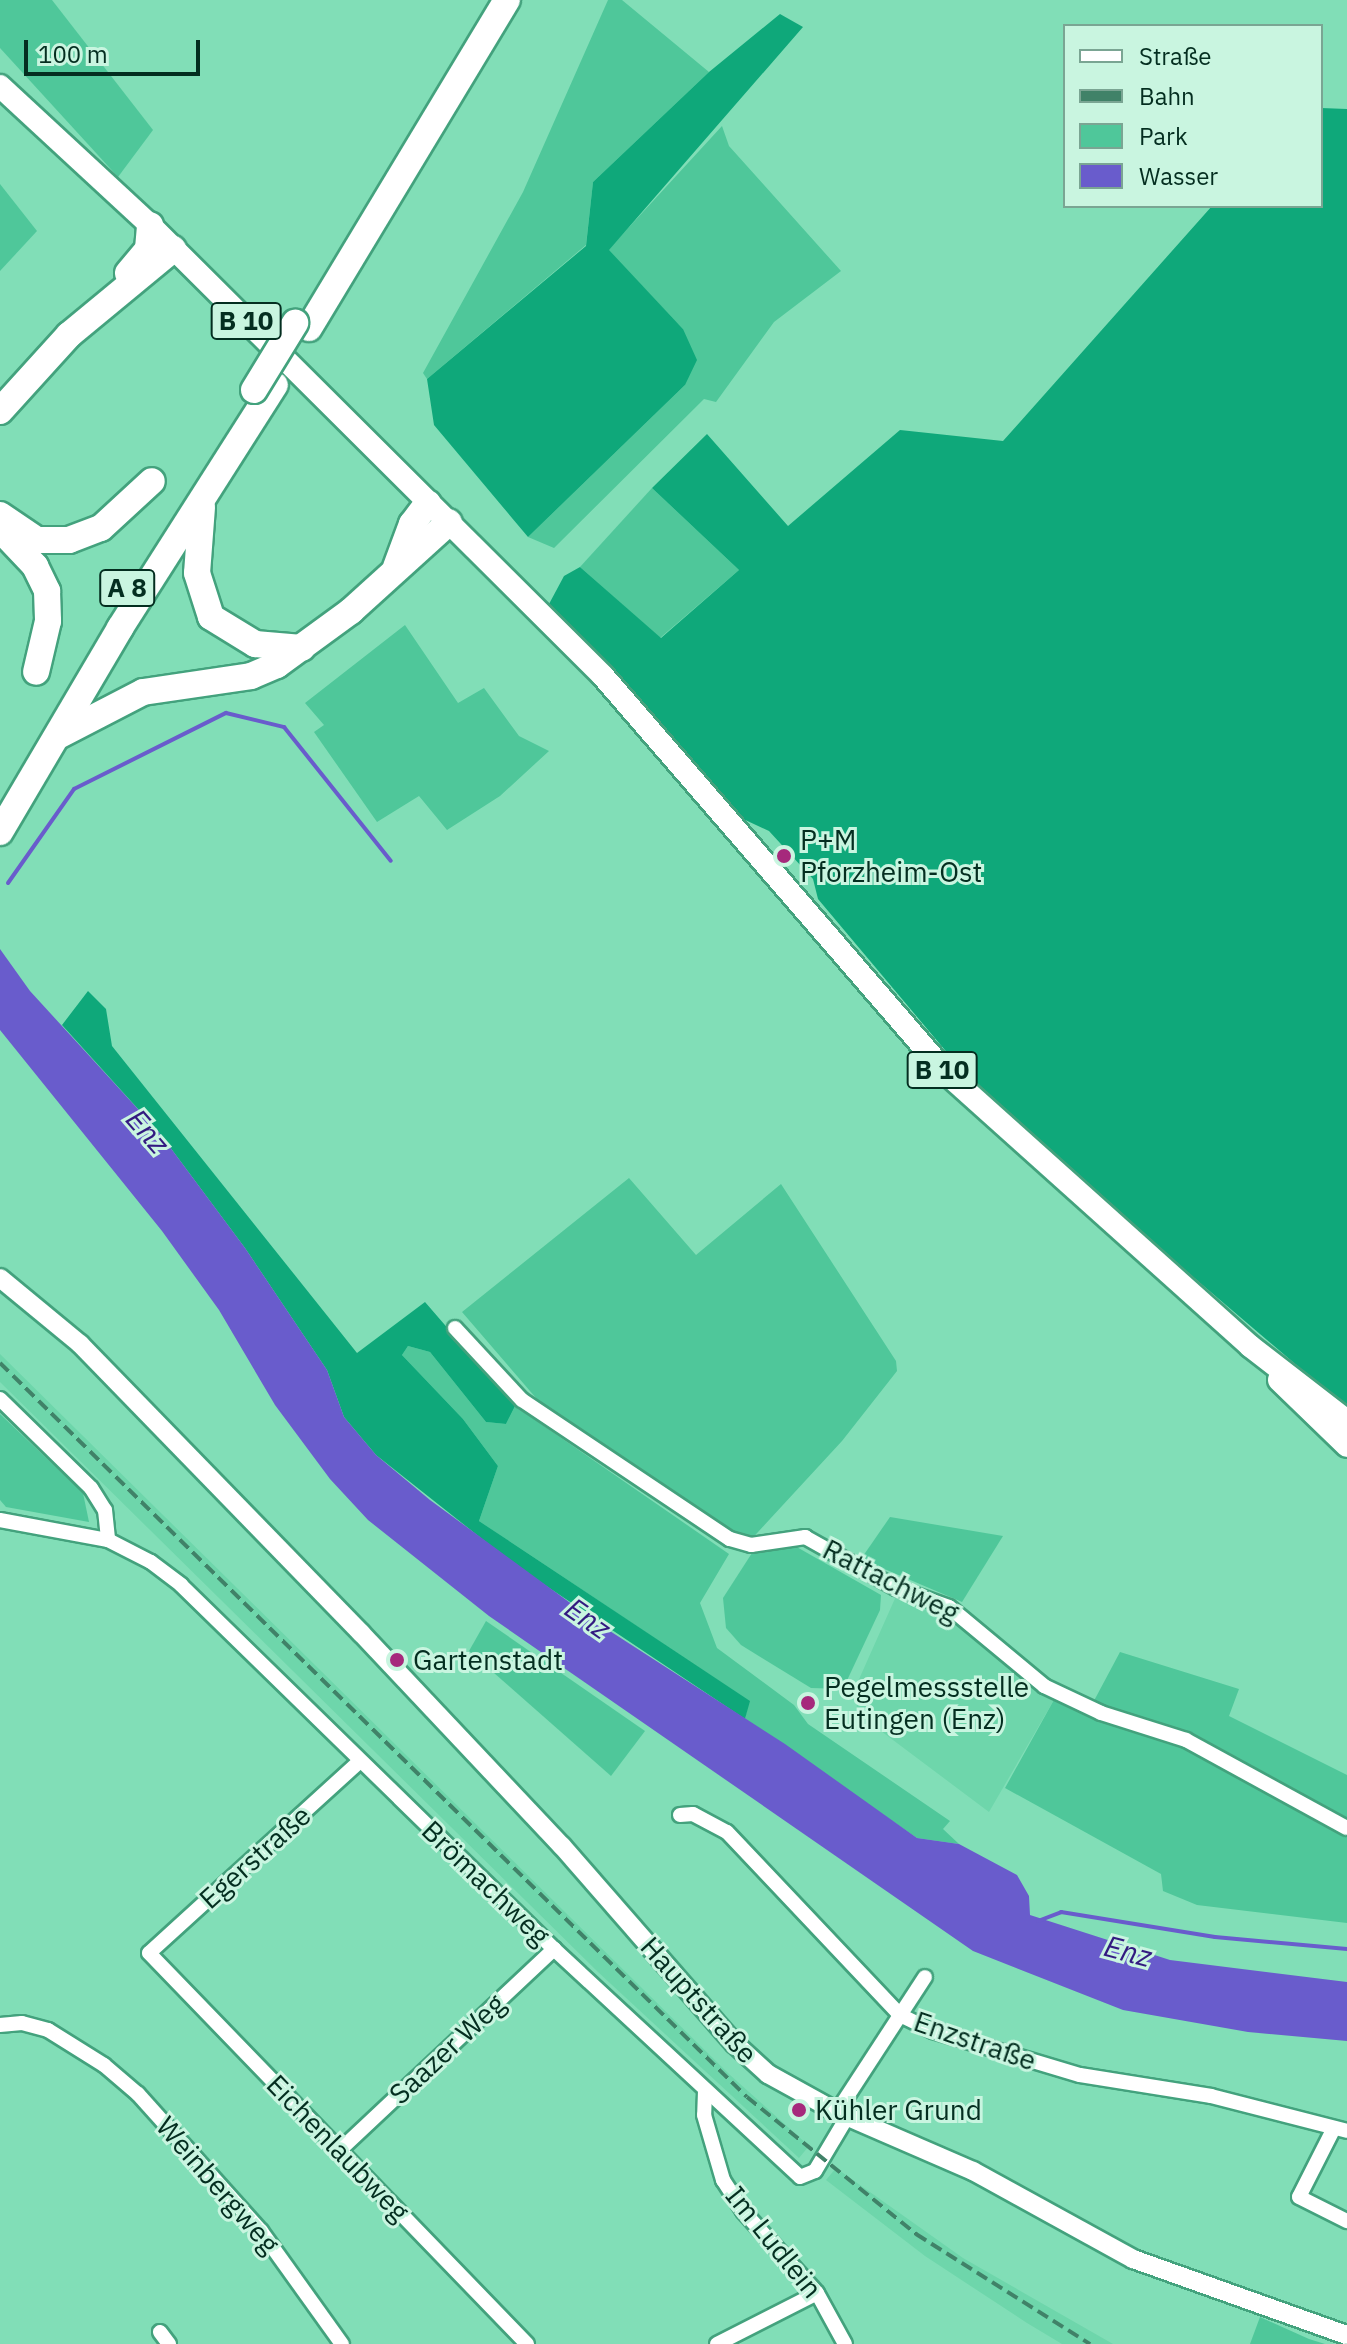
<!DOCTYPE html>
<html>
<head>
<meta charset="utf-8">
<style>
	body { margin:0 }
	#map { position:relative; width:1347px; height:2344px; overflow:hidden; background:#81deb7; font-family:"IBM Plex Sans",sans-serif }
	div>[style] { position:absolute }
	.built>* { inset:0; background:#6ed6ab }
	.green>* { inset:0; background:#4fc79a }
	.forest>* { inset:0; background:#0fa87a }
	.water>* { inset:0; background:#695ccc }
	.stream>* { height:4px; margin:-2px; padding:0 2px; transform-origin:2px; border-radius:2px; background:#695ccc }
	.roads { filter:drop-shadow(2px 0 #43a27d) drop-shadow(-2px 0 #43a27d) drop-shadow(0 2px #43a27d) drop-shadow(0 -2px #43a27d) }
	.minor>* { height:14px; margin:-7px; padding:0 7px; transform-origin:7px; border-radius:7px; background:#fff }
	.tertiary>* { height:18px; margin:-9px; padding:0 9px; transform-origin:9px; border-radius:9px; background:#fff }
	.primary>* { height:22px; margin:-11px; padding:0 11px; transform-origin:11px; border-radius:11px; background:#fff }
	.motorway>* { height:26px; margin:-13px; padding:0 13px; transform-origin:13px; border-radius:13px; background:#fff }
	.rail>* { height:4px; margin-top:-2px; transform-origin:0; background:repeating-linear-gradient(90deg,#408268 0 12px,transparent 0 18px) }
	.bridges { filter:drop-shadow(2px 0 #43a27d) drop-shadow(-2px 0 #43a27d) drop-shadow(0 2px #43a27d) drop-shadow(0 -2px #43a27d) }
	.motorway-bridge>* { height:26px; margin:-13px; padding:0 13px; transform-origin:13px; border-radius:13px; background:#fff }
	.dots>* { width:22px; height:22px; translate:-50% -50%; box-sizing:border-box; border:4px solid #c9f5e0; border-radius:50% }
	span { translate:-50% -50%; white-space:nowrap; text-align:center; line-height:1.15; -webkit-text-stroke:6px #c9f5e0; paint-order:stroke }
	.shield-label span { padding:2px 6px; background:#c9f5e0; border:2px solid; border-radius:6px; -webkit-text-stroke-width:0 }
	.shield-label { font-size:26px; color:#042e20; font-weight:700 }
	.poi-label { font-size:28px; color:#042e20 }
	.left { translate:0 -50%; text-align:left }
	.street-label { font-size:28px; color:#042e20 }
	.water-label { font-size:30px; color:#331a80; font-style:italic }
	.legend { position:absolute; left:1063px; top:24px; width:260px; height:184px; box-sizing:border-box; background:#c9f5e0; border:2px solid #7aa593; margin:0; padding:10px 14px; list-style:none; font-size:24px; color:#042e20 }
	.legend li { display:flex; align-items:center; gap:16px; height:40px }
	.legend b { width:40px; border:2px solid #7aa593 }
	.scale { position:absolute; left:24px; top:40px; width:176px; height:36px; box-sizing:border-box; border:4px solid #042e20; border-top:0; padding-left:10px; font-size:24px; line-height:28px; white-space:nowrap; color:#042e20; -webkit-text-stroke:6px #c9f5e0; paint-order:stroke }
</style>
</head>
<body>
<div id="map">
	<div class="built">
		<div style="clip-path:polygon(0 1354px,730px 2075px,809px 2146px,799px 2158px,598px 1972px,0 1382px)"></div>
		<div style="clip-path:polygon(897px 1594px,954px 1615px,1021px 1678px,1055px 1698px,989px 1812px,857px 1713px,856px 1686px)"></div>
		<div style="clip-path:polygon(836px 2168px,963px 2258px,1113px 2344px,1062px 2344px,1027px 2323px,925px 2256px,826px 2180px)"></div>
	</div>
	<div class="green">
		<div style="clip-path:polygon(0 0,52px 0,153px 130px,118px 177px,0 48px)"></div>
		<div style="clip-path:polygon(608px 0,622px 0,709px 72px,593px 182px,586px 245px,427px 379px,423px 373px,523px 192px)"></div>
		<div style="clip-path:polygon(722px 126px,729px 146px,841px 271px,774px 322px,716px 402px,704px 399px,554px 548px,528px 537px,685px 385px,683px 329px,608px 250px)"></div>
		<div style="clip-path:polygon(0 184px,37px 231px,0 271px)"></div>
		<div style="clip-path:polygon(652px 488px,739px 570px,660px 638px,580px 567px)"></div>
		<div style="clip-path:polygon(405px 625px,458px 703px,484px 688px,519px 736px,549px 751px,500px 796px,447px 830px,419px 796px,377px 822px,314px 732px,324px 725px,305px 703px)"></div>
		<div style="clip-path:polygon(629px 1178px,696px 1255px,781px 1184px,896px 1361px,897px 1371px,842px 1441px,746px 1545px,585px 1443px,536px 1398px,462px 1312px)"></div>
		<div style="clip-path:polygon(408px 1346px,430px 1352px,486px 1422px,506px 1424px,515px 1406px,729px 1554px,700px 1603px,717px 1648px,794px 1705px,808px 1724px,950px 1821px,943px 1829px,959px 1844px,917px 1838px,745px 1719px,749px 1701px,479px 1521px,498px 1466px,463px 1419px,402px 1355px)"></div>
		<div style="clip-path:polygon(0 1414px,83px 1493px,89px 1522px,6px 1507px,0 1500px)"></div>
		<div style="clip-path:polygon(890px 1517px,1003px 1536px,962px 1602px,861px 1559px)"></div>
		<div style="clip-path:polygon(795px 1546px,881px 1595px,880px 1610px,843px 1689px,811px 1688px,741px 1645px,726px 1628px,723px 1598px,752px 1553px)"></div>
		<div style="clip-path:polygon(486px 1621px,645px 1731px,611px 1776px,469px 1651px)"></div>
		<div style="clip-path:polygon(1120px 1652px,1239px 1689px,1229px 1716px,1347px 1775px,1347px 1923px,1197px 1905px,1163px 1891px,1161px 1874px,1005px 1788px,1055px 1698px,1088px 1712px)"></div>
		<div style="clip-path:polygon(1260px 2317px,1309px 2339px,1325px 2344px,1250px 2344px)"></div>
	</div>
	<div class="forest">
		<div style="clip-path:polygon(780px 14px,803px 27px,609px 250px,683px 329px,697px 360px,685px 385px,528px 537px,434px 425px,427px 379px,586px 246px,593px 182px,709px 72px)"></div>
		<div style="clip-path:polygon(1321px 108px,1347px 109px,1347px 1408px,1078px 1179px,960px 1068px,818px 899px,813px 879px,769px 831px,741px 818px,644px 703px,549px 604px,564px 576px,580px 567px,661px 638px,739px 570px,652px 488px,707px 434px,788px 526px,900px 430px,1003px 441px,1212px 206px,1321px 206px)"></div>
		<div style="clip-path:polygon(88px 991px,106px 1009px,112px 1046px,357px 1353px,425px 1302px,515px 1406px,506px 1424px,486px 1422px,430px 1352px,408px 1346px,402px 1355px,463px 1419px,498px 1466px,479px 1521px,750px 1701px,745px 1719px,515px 1565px,376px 1455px,344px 1417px,327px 1370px,245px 1248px,158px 1131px,62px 1025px)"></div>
	</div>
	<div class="water">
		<div style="clip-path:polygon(0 949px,30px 991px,158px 1131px,245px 1248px,327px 1370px,344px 1417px,376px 1455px,430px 1500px,599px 1624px,785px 1744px,917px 1838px,959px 1844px,1017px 1875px,1029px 1896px,1030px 1915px,1170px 1960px,1347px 1982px,1347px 2041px,1248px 2032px,1123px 2010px,973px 1951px,489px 1616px,368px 1520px,330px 1479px,275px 1405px,219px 1310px,162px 1231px,0 1030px)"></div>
	</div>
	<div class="stream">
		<div style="left:8px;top:883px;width:115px;rotate:-54.9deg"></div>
		<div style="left:74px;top:789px;width:170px;rotate:-26.6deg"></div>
		<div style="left:226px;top:713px;width:60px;rotate:13.6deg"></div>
		<div style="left:284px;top:727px;width:171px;rotate:51.4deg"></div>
		<div style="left:1038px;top:1921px;width:25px;rotate:-21deg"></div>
		<div style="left:1061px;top:1912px;width:156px;rotate:9.2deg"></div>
		<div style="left:1215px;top:1937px;width:133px;rotate:5.2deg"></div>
	</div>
	<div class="roads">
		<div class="minor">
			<div style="left:455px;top:1328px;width:98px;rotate:47.1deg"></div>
			<div style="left:522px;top:1400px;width:250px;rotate:33.8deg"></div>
			<div style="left:730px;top:1539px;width:22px;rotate:16deg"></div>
			<div style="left:751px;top:1545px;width:55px;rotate:-8.4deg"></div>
			<div style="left:805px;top:1537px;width:104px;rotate:29.3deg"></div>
			<div style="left:896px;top:1588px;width:56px;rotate:19.7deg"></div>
			<div style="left:949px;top:1607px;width:124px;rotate:39.7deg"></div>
			<div style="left:1044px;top:1686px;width:63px;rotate:25.3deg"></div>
			<div style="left:1101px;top:1713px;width:89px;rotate:17.6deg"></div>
			<div style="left:1186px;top:1740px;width:183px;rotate:28.7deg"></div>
			<div style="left:0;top:1399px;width:127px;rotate:44.4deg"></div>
			<div style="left:91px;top:1488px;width:26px;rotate:58deg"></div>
			<div style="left:105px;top:1510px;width:30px;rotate:84deg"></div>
			<div style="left:0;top:1520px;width:110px;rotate:10.5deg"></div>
			<div style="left:108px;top:1540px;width:48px;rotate:27.1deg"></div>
			<div style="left:151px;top:1562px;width:38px;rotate:37deg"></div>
			<div style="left:181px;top:1585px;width:521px;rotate:44.3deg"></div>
			<div style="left:554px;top:1949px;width:335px;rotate:42.8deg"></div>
			<div style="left:800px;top:2177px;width:16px;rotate:-22deg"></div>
			<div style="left:815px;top:2171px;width:63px;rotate:-59.3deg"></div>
			<div style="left:360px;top:1761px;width:285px;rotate:137.7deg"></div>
			<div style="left:149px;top:1953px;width:544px;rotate:45.97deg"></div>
			<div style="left:680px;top:1815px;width:13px;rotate:-4deg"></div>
			<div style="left:693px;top:1814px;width:38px;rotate:28deg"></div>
			<div style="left:727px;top:1832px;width:252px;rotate:46.6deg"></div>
			<div style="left:900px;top:2015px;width:37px;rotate:26deg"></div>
			<div style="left:933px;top:2031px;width:153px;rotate:16.7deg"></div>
			<div style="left:1080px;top:2075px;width:133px;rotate:9.1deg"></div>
			<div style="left:1211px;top:2096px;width:140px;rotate:14.4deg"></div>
			<div style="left:0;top:2025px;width:22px;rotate:-5deg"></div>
			<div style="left:22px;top:2023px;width:27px;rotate:15deg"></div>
			<div style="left:48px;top:2030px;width:66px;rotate:32deg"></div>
			<div style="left:104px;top:2065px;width:45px;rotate:40.5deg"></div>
			<div style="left:138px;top:2094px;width:184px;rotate:48.1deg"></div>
			<div style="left:261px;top:2231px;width:139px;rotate:54.4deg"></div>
			<div style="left:705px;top:2091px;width:24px;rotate:92deg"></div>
			<div style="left:704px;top:2115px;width:68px;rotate:73.7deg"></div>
			<div style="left:723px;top:2180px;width:37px;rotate:57deg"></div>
			<div style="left:743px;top:2211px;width:110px;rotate:47.9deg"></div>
			<div style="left:817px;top:2293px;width:58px;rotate:61.2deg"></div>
			<div style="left:837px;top:2112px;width:161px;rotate:-56.9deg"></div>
			<div style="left:1334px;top:2128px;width:77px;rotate:116.9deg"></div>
			<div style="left:1299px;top:2197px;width:54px;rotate:26.6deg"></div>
			<div style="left:340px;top:2150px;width:294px;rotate:-43.2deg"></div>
			<div style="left:160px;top:2332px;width:15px;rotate:53deg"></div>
			<div style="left:717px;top:2344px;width:112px;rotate:-27deg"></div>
		</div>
		<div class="tertiary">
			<div style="left:0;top:1278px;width:104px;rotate:39.5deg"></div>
			<div style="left:80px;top:1344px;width:403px;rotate:45.8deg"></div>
			<div style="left:361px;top:1633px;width:293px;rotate:46.7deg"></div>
			<div style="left:562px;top:1846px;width:262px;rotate:48.9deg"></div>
			<div style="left:734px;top:2043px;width:46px;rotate:42.4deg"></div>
			<div style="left:768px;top:2074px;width:79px;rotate:28.8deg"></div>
			<div style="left:837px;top:2112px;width:148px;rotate:23.5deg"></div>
			<div style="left:973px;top:2171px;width:183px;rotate:28.8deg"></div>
			<div style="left:1133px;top:2259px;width:227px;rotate:19.6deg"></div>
		</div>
		<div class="primary">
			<div style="left:0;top:86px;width:205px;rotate:42.8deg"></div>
			<div style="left:150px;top:225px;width:639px;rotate:44.87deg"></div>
			<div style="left:603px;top:676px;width:526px;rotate:49.16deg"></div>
			<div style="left:947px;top:1074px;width:407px;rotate:41.9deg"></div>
			<div style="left:1250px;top:1346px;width:123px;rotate:37.7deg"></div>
			<div style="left:1279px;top:1380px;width:95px;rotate:44.1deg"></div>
		</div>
		<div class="motorway">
			<div style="left:128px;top:273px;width:31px;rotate:-50deg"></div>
			<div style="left:148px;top:249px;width:24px;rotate:-85deg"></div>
			<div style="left:309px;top:328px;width:383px;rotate:-58.9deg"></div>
			<div style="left:0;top:411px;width:103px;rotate:-47.8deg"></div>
			<div style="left:69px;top:335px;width:135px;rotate:-39.6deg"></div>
			<div style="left:202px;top:507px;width:66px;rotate:94.3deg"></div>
			<div style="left:197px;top:573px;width:46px;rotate:72.3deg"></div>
			<div style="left:211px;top:617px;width:52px;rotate:31.5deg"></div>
			<div style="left:255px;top:644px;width:47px;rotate:4.9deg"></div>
			<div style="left:0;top:515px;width:45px;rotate:34deg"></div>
			<div style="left:37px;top:540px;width:32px"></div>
			<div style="left:69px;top:540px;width:34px;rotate:-21deg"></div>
			<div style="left:101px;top:528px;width:69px;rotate:-42.7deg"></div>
			<div style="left:3px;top:532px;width:47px;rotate:46.7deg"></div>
			<div style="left:35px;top:566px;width:28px;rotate:64deg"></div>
			<div style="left:47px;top:591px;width:30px;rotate:88deg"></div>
			<div style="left:48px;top:621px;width:52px;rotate:103.2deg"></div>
			<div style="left:396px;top:567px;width:46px;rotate:-69.6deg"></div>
			<div style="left:412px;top:524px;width:26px;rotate:-53deg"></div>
			<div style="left:60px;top:735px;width:93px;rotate:-27.4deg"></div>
			<div style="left:143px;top:692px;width:109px;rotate:-8.4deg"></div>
			<div style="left:251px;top:676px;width:28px;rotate:-23deg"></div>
			<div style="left:277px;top:665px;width:92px;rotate:-36.1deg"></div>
			<div style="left:351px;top:611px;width:132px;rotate:-42.2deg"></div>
			<div style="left:0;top:832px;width:237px;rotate:-59.5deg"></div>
			<div style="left:120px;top:628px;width:288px;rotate:-57.5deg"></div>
		</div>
	</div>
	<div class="rail">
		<div style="left:0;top:1363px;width:1047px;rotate:44.5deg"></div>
		<div style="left:747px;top:2097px;width:218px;rotate:39deg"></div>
		<div style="left:916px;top:2234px;width:206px;rotate:32.3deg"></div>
	</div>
	<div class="bridges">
		<div class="motorway-bridge">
			<div style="left:254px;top:390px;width:79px;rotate:-58.5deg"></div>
		</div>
	</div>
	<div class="dots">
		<div style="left:784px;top:856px;background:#a6297c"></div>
		<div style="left:397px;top:1660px;background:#a6297c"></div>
		<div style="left:808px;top:1703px;background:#a6297c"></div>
		<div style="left:799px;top:2110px;background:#a6297c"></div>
	</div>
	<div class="shield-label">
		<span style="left:246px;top:321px">B 10</span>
		<span style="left:127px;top:588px">A 8</span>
		<span style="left:942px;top:1070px">B 10</span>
	</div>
	<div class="poi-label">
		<span class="left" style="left:800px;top:856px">P+M<br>Pforzheim-Ost</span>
		<span class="left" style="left:413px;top:1660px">Gartenstadt</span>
		<span class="left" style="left:824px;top:1703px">Pegelmessstelle<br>Eutingen (Enz)</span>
		<span class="left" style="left:815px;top:2110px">Kühler Grund</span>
	</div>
	<div class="street-label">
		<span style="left:891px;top:1581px;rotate:27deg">Rattachweg</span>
		<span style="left:255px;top:1857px;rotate:-42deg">Egerstraße</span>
		<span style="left:486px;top:1883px;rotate:44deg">Brömachweg</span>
		<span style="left:699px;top:2000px;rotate:48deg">Hauptstraße</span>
		<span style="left:975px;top:2041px;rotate:19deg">Enzstraße</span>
		<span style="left:447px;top:2049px;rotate:-43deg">Saazer Weg</span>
		<span style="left:338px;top:2148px;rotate:46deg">Eichenlaubweg</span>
		<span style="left:218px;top:2185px;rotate:49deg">Weinbergweg</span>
		<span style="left:774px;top:2242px;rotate:51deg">Im Ludlein</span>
	</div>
	<div class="water-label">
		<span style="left:148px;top:1131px;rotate:49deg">Enz</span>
		<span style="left:588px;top:1618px;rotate:35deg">Enz</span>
		<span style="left:1128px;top:1951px;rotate:15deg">Enz</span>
	</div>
	<ul class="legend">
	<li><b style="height:10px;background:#fff"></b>Straße</li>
	<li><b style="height:10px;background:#408268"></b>Bahn</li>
	<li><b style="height:22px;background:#4fc79a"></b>Park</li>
	<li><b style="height:22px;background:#695ccc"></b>Wasser</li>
	</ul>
	<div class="scale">100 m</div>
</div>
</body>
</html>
